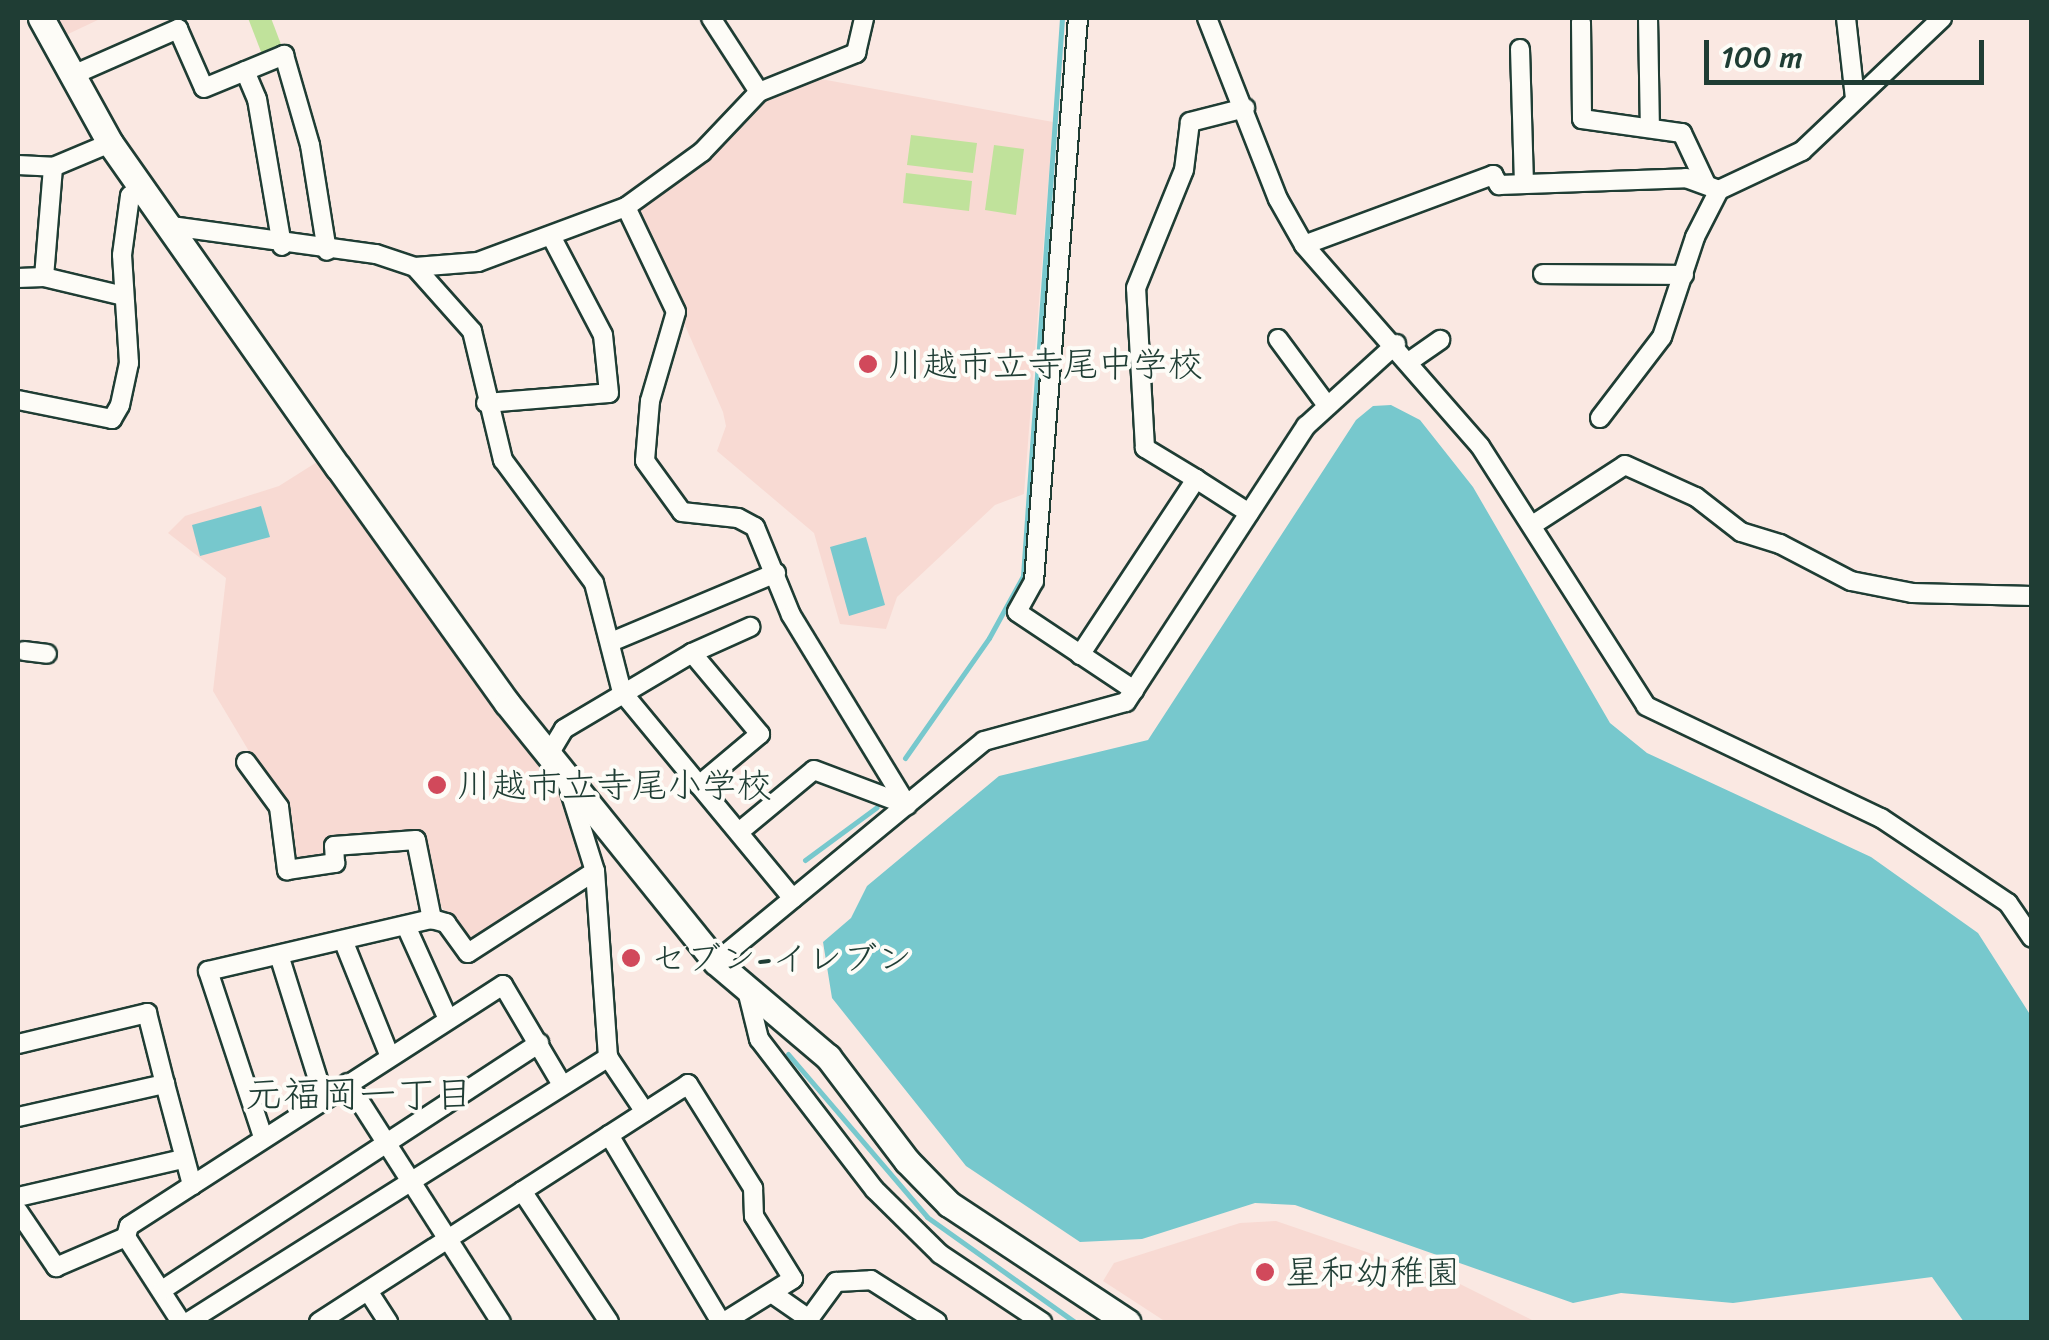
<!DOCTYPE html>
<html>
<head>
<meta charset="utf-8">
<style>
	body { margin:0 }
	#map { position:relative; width:2049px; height:1340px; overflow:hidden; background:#fae8e2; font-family:Sriracha,"Klee One",sans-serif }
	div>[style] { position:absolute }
	.built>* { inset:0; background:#f8dad3 }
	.green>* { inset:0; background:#c0e29b }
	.water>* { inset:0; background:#77c8cd }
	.stream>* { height:5px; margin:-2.5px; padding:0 2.5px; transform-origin:2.5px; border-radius:2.5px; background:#77c8cd }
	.roads { filter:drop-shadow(2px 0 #1f3d34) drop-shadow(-2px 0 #1f3d34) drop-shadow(0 2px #1f3d34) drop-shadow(0 -2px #1f3d34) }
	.street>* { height:18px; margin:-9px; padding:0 9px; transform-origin:9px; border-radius:9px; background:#fdfcf7 }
	.secondary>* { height:25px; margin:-12.5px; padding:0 12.5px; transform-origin:12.5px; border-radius:12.5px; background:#fdfcf7 }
	.dots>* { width:28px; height:28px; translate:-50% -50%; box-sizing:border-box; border:5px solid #fdfcf7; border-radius:50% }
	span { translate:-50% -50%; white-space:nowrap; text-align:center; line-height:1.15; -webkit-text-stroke:8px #fdfcf7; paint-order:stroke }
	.poi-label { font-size:35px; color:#1f3d34 }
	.left { translate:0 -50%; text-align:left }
	.neighbourhood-label { font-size:38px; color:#1f3d34 }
	.frame { position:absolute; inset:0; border:20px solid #1f3d34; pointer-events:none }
	.scale { position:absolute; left:1704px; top:40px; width:280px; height:45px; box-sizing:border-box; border:5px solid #1f3d34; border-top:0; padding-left:12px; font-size:30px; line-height:35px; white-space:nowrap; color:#1f3d34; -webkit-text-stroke:8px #fdfcf7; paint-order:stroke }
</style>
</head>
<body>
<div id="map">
	<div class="built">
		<div style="clip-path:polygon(56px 18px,102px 18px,66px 35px)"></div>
		<div style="clip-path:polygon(821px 79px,1053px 122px,1024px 494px,995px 505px,897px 597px,886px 629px,840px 624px,814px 533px,717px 451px,726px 426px,723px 412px,633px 207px,697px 167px,761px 102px)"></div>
		<div style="clip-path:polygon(317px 462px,562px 798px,589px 870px,470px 945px,441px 906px,423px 831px,329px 838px,326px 859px,295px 864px,284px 810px,213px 691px,226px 578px,168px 533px,185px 516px,279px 486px)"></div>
		<div style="clip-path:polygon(1276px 1221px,1460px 1284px,1536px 1322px,1166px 1322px,1103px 1281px,1114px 1263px,1240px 1223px)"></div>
	</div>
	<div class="green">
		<div style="clip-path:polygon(248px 18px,271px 18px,282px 47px,263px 57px)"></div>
		<div style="clip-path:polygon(911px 135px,977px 143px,973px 173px,907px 165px)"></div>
		<div style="clip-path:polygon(994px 145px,1024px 149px,1016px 215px,985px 210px)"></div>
		<div style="clip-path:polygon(906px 173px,972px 181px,969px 211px,903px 203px)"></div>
	</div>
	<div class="water">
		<div style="clip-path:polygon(1391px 405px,1420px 420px,1473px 487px,1610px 723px,1647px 753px,1871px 857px,1978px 933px,2031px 1016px,2031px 1322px,1964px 1322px,1932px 1277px,1733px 1303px,1621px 1293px,1573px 1303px,1295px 1205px,1255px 1203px,1142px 1239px,1080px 1242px,966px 1166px,832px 998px,823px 942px,851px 918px,867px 886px,999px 776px,1148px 740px,1356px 420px,1373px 406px)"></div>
		<div style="clip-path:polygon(261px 506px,270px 537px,200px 556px,192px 525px)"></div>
		<div style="clip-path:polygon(866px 537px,885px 605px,849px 616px,830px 547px)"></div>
	</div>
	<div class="stream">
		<div style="left:905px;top:758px;width:146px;rotate:-55deg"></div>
		<div style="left:989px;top:638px;width:71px;rotate:-61.3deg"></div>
		<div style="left:1023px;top:576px;width:559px;rotate:-86deg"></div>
		<div style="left:805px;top:860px;width:89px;rotate:-36.4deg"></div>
		<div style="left:788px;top:1054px;width:214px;rotate:49.5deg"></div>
		<div style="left:927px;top:1217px;width:181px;rotate:35.4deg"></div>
	</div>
	<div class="roads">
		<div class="street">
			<div style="left:711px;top:18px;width:88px;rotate:57deg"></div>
			<div style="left:1078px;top:18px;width:565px;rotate:94.47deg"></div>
			<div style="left:1034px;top:581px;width:35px;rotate:119deg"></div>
			<div style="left:1017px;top:612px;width:141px;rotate:33.7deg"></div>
			<div style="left:1207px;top:18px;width:194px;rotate:68.6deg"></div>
			<div style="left:1278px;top:199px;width:53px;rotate:60.5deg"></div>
			<div style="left:1304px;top:245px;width:267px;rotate:48.8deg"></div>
			<div style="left:1480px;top:446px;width:308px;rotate:57.4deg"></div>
			<div style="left:1646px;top:706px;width:260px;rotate:25.5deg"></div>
			<div style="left:1881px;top:818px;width:153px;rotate:33.8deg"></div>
			<div style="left:2008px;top:903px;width:42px;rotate:55.6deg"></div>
			<div style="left:1648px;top:18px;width:110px;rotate:89deg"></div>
			<div style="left:1846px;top:18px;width:81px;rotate:83.6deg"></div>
			<div style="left:1581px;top:22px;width:97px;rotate:89.4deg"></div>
			<div style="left:1582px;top:119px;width:101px;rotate:8deg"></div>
			<div style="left:1682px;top:133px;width:56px;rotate:64.8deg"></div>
			<div style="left:1520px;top:49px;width:133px;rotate:88.3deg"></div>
			<div style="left:245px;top:71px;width:30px;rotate:67deg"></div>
			<div style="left:257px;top:99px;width:149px;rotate:80.3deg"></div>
			<div style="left:73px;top:75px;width:115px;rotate:-23.7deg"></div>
			<div style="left:178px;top:29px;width:64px;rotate:66.2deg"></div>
			<div style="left:204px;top:88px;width:87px;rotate:-22.4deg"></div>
			<div style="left:284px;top:55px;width:94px;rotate:73.9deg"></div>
			<div style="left:310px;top:145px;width:107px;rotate:80.9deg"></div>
			<div style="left:18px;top:165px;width:35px;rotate:3deg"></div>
			<div style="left:53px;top:167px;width:62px;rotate:-22.8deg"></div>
			<div style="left:626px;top:207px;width:116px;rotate:64.5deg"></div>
			<div style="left:676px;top:312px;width:93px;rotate:106.3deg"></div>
			<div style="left:650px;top:401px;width:60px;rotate:94.8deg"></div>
			<div style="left:645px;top:461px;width:63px;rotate:54deg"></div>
			<div style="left:682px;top:512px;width:56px;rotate:6.1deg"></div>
			<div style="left:738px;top:518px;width:19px;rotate:28deg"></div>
			<div style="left:755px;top:527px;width:95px;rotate:67.8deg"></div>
			<div style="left:791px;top:615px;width:223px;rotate:58.6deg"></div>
			<div style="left:171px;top:226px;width:207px;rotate:7.8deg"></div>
			<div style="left:376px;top:254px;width:41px;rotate:18.4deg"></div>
			<div style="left:415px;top:267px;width:63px;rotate:-4.5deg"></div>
			<div style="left:478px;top:262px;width:158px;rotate:-20.4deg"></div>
			<div style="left:626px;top:207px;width:94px;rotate:-35.9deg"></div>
			<div style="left:702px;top:152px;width:83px;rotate:-46.5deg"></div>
			<div style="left:759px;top:92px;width:105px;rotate:-21.9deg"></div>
			<div style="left:856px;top:53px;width:36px;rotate:-77deg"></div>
			<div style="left:1304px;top:245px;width:202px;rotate:-20.3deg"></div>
			<div style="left:1493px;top:175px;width:12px;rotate:59deg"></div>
			<div style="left:1499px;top:185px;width:187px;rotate:-2.1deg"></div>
			<div style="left:1686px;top:178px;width:35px;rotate:20deg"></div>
			<div style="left:1719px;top:190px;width:92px;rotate:-25.2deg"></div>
			<div style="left:1802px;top:151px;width:193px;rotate:-43.5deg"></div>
			<div style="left:415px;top:267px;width:86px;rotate:48.3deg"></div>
			<div style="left:472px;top:331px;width:133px;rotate:76.5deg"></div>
			<div style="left:503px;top:460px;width:153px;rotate:53.5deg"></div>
			<div style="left:594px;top:583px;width:113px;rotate:75.6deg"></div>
			<div style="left:622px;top:692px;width:268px;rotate:50.4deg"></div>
			<div style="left:1543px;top:274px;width:141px;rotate:0.4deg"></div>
			<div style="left:44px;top:277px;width:110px;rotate:-85.3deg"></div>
			<div style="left:18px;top:278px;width:26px;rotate:-2deg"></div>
			<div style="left:44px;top:277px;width:82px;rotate:13.4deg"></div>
			<div style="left:1278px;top:339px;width:81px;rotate:53.6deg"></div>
			<div style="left:1410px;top:361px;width:37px;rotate:-35deg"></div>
			<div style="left:18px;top:400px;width:96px;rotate:11.4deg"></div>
			<div style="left:112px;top:419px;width:16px;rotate:-60deg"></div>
			<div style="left:120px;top:405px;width:43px;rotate:-77.9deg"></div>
			<div style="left:129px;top:363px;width:108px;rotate:-93.7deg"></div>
			<div style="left:122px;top:255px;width:60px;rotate:-82.3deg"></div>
			<div style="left:130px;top:196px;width:13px;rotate:-42deg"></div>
			<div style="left:486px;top:403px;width:123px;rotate:-4.6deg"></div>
			<div style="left:609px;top:393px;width:58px;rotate:-95.9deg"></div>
			<div style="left:603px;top:335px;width:110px;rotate:-117.7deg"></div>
			<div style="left:1600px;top:418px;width:102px;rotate:-52.6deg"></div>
			<div style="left:1662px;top:337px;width:105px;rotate:-71.7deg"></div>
			<div style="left:1695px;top:237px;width:53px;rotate:-62.9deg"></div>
			<div style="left:1196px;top:479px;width:60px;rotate:-148.7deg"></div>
			<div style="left:1145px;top:448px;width:160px;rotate:-93.2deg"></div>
			<div style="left:1136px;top:288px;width:127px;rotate:-67.9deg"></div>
			<div style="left:1184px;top:170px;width:48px;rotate:-82.9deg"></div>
			<div style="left:1190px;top:122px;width:57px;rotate:-14.3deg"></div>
			<div style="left:1534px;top:524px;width:108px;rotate:-33deg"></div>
			<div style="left:1625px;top:465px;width:78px;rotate:24.3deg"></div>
			<div style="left:1696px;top:497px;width:57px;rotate:37.9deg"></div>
			<div style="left:1741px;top:532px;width:41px;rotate:17.1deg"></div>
			<div style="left:1780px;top:544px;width:80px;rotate:27.5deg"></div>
			<div style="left:1851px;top:581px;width:62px;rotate:11.1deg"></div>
			<div style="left:1912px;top:593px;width:120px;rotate:1.4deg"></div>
			<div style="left:611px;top:642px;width:179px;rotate:-22.7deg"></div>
			<div style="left:24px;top:651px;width:23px;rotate:7deg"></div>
			<div style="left:692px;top:653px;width:64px;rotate:-24.1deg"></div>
			<div style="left:1080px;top:655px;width:211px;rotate:-56.6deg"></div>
			<div style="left:1196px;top:479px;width:63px;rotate:32.7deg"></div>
			<div style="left:549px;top:754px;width:29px;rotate:-59deg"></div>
			<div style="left:564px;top:729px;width:149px;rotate:-30.7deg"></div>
			<div style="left:692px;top:653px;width:106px;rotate:50deg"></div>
			<div style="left:760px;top:734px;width:80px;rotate:140.1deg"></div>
			<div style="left:246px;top:762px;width:56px;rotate:53.7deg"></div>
			<div style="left:279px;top:807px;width:64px;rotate:82.8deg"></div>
			<div style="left:287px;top:870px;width:49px;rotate:-8.3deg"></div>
			<div style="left:335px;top:863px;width:17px;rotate:-93deg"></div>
			<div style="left:334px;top:846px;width:82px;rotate:-4.2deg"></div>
			<div style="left:416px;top:840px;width:81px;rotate:78.6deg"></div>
			<div style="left:432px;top:919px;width:15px;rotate:16deg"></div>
			<div style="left:446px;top:923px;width:37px;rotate:54deg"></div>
			<div style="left:468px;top:953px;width:151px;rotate:-32.8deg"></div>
			<div style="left:595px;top:871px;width:93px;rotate:-107.5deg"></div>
			<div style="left:739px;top:832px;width:97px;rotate:-39.6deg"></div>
			<div style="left:814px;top:770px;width:99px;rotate:20.6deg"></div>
			<div style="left:595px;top:871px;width:186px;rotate:86deg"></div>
			<div style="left:608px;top:1057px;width:66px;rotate:56.1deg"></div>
			<div style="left:406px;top:926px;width:102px;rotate:65.7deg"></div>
			<div style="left:343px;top:940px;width:126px;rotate:68.1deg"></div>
			<div style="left:279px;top:955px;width:151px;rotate:72.6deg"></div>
			<div style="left:716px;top:962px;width:347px;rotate:-39.5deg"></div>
			<div style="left:984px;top:741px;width:147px;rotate:-15.4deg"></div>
			<div style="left:1126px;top:702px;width:330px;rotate:-56.9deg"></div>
			<div style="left:1306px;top:426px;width:122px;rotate:-42.3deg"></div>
			<div style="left:746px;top:986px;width:55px;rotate:76.2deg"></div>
			<div style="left:759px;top:1039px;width:190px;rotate:52.5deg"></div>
			<div style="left:875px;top:1190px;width:91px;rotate:44.6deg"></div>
			<div style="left:940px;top:1254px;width:123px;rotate:33.7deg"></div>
			<div style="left:18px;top:1044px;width:133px;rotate:-13.5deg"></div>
			<div style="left:147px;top:1013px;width:73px;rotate:75.8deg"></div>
			<div style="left:348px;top:1083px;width:284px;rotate:57.4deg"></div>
			<div style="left:18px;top:1117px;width:151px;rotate:-12.7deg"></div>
			<div style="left:165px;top:1084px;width:105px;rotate:75deg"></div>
			<div style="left:609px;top:1135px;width:218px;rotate:59.1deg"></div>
			<div style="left:263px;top:1137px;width:175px;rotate:-108.3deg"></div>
			<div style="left:208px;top:971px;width:230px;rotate:-13.1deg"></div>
			<div style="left:522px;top:1191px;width:157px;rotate:56.4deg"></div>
			<div style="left:18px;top:1197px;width:169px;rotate:-13deg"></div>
			<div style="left:18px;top:1211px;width:68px;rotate:55.8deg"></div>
			<div style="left:56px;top:1267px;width:76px;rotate:-23.2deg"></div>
			<div style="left:126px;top:1237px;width:11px;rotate:-75deg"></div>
			<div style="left:129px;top:1226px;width:445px;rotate:-32.8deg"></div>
			<div style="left:503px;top:985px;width:114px;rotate:59.4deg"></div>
			<div style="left:126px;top:1237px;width:101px;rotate:57.1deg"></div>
			<div style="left:162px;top:1290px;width:451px;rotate:-33.2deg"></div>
			<div style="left:368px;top:1291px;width:37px;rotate:57deg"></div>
			<div style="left:773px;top:1294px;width:44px;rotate:34.8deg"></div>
			<div style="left:809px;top:1319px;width:46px;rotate:-53.9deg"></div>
			<div style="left:836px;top:1282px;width:35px;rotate:-3deg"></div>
			<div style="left:871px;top:1280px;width:78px;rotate:32.5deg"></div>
			<div style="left:188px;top:1322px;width:497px;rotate:-32.2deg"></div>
			<div style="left:319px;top:1322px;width:439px;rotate:-32.8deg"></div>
			<div style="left:688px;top:1084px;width:123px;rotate:58deg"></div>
			<div style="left:753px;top:1188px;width:28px;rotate:88deg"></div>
			<div style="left:754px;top:1216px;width:74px;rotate:58.2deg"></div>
			<div style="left:793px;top:1279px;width:81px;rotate:148.1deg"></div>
		</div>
		<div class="secondary">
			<div style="left:41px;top:18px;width:143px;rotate:61.1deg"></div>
			<div style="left:110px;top:143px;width:396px;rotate:54.9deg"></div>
			<div style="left:338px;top:467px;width:290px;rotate:54.4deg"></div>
			<div style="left:507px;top:703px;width:333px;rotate:51.1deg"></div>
			<div style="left:716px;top:962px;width:147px;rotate:40.3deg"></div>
			<div style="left:828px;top:1057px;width:131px;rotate:52.8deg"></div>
			<div style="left:907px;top:1161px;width:60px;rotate:45.7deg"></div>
			<div style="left:949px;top:1204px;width:214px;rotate:33.5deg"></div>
		</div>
	</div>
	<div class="dots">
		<div style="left:868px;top:364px;background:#d1495b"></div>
		<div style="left:437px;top:785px;background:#d1495b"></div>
		<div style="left:631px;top:958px;background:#d1495b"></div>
		<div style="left:1265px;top:1272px;background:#d1495b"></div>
	</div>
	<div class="poi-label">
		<span class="left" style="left:888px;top:364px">川越市立寺尾中学校</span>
		<span class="left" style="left:457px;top:785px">川越市立寺尾小学校</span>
		<span class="left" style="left:651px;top:958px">セブン-イレブン</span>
		<span class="left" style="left:1285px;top:1272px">星和幼稚園</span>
	</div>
	<div class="neighbourhood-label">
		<span style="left:359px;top:1095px">元福岡一丁目</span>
	</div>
	<div class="frame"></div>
	<div class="scale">100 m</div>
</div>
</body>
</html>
